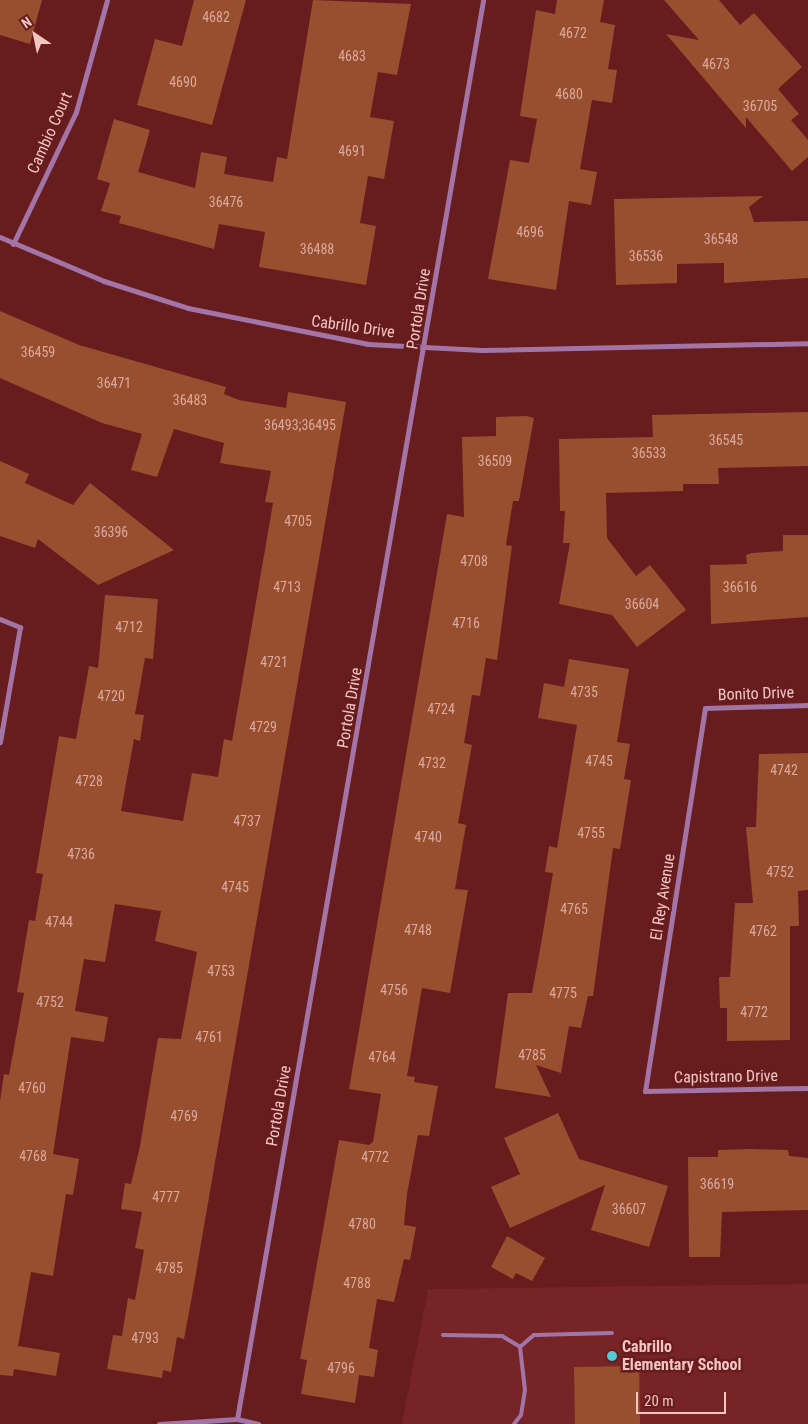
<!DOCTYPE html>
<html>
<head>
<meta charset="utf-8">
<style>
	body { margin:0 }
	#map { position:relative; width:808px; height:1424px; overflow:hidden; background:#671c1d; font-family:"Roboto Condensed",sans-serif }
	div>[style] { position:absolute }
	.built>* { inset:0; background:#762425 }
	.building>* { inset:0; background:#984f2f }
	.lane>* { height:4px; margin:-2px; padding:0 2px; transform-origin:2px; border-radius:2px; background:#a275a6 }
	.street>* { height:5px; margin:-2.5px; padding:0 2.5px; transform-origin:2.5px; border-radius:2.5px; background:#a275a6 }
	.dots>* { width:14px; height:14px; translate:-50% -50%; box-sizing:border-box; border:2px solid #671c1d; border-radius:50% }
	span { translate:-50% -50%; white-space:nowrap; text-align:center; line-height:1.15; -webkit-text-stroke:5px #671c1d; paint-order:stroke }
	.number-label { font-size:14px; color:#dca89c }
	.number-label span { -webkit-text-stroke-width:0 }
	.street-label { font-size:16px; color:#f3c5c1 }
	.poi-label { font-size:16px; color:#f3c5c1; font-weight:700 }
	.left { translate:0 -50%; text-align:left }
	.north { position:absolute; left:10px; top:10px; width:50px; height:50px; -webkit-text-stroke:4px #671c1d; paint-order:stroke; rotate:326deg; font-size:14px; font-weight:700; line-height:20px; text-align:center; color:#f3c5c1 }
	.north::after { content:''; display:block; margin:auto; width:18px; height:22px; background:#f3c5c1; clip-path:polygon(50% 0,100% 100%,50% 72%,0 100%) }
	.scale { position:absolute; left:636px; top:1392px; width:90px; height:22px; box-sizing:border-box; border:2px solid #f3c5c1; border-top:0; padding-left:6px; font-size:15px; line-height:18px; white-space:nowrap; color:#f3c5c1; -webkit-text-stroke:4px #671c1d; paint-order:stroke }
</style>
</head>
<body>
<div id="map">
	<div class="built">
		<div style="clip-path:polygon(808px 1284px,808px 1424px,402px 1424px,428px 1289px)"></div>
	</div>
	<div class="building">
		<div style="clip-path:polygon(0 0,42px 0,30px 44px,0 35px)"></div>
		<div style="clip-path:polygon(194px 0,246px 0,212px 125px,137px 105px,155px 39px,182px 46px)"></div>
		<div style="clip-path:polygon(313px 0,411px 4px,397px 75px,378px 72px,370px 117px,394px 121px,384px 179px,368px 176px,360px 223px,376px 226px,366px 285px,259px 267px,265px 232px,219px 224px,214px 249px,119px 223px,121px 216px,101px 211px,110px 183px,97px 179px,114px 119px,150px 130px,138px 172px,195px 188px,201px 152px,227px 157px,224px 174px,273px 182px,277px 157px,287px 159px)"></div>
		<div style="clip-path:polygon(557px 0,604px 0,600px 22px,615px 25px,608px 69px,617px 70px,612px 103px,592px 100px,580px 169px,597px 172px,591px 205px,569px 201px,556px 290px,488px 279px,510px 160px,529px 163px,537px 119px,520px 116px,536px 10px,555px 14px)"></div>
		<div style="clip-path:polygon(664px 0,719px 0,740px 25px,754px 13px,802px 67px,778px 89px,799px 114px,791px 120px,808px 140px,808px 157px,792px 171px,746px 117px,746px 128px,666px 34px,699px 40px)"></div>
		<div style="clip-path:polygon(763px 196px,749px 207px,754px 222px,808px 221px,808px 278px,724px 283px,724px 263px,677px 264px,677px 283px,616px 285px,614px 199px)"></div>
		<div style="clip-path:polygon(0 311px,79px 345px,226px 387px,224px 394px,239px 400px,286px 408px,288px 392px,346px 402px,192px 1296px,184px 1339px,177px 1337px,171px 1372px,163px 1370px,162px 1378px,107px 1369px,113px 1335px,122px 1336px,128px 1298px,135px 1300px,144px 1250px,135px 1248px,142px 1212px,121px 1209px,125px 1183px,131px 1184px,140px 1146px,158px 1038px,181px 1039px,197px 952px,155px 941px,161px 911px,115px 904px,105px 962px,84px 959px,75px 1011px,108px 1017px,104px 1042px,71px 1037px,53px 1154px,79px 1159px,73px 1195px,66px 1194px,53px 1276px,31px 1272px,18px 1346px,60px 1353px,56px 1376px,14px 1369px,13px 1376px,0 1375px,0 1101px,4px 1074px,9px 1075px,24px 993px,17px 992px,29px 920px,35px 921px,43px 874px,36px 873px,59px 736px,76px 739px,89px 666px,98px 668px,105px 595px,158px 599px,153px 659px,145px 658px,135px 714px,144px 715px,140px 741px,134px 739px,121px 811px,183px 821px,192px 773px,218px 777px,224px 739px,232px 741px,273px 503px,265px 502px,271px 471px,220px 463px,224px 443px,174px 429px,157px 477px,131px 470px,142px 434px,102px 423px,0 378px)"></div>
		<div style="clip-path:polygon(808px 412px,808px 466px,718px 468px,719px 484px,683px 484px,683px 491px,606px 493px,607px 538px,636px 576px,650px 565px,686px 610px,637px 647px,612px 615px,559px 604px,570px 543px,563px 543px,565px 511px,560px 511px,559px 439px,653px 437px,652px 415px)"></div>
		<div style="clip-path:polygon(527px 416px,534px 418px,519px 501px,513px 501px,506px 545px,512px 546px,497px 660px,486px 658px,480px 696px,472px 695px,464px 743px,472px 745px,458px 823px,466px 825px,455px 889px,468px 890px,450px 993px,422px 988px,407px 1076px,415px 1077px,414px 1082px,438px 1086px,429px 1136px,418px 1135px,407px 1194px,404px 1225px,416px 1227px,410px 1260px,404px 1259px,394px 1302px,377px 1299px,369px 1348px,378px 1350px,374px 1377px,359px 1375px,355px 1403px,301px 1394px,307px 1360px,300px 1359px,339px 1140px,369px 1145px,373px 1142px,381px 1094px,349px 1089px,447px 514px,464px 517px,462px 437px,496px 436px,496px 417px)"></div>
		<div style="clip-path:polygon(0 461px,29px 474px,25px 483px,73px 505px,90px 483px,174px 550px,98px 585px,38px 539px,35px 548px,0 536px)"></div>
		<div style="clip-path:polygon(783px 535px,808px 535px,808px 617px,711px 624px,710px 565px,747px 564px,746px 555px,752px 553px,783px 551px)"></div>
		<div style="clip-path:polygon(569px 659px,629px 669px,617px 742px,630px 744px,624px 779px,631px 780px,620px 849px,613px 848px,593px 996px,588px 996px,581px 1028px,569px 1026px,561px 1073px,536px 1065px,551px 1097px,495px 1088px,508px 993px,532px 993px,541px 944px,553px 873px,545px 872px,549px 846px,557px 848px,577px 725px,538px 718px,544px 683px,564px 687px)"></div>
		<div style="clip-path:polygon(808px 753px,808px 890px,798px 891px,799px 926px,790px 926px,790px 1040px,727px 1041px,727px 1008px,720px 1008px,719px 977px,730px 977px,735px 903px,753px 903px,746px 827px,756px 827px,759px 754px)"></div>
		<div style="clip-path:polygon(558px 1113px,579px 1159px,668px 1186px,649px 1247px,591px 1230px,605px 1185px,510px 1228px,491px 1187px,520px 1174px,504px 1138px)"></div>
		<div style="clip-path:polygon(749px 1149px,788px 1150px,789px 1156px,808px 1158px,808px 1210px,722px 1212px,720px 1257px,689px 1257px,688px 1157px,718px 1157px,718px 1150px)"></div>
		<div style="clip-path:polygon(507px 1236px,545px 1258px,532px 1281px,516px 1273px,513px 1279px,491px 1267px)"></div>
		<div style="clip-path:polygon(639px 1366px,640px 1424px,575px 1424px,574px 1367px)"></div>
	</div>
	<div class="lane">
		<div style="left:443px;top:1335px;width:59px;rotate:1deg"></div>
		<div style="left:502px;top:1336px;width:21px;rotate:31deg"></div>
		<div style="left:520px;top:1347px;width:43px;rotate:83.4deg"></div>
		<div style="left:525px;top:1390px;width:25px;rotate:99deg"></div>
		<div style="left:521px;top:1415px;width:11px;rotate:128deg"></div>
		<div style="left:520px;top:1347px;width:18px;rotate:-41deg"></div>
		<div style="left:534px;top:1335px;width:78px;rotate:-1.5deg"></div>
	</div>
	<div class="street">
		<div style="left:0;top:237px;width:113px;rotate:22.9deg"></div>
		<div style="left:104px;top:281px;width:88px;rotate:17.8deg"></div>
		<div style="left:188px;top:308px;width:184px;rotate:11.3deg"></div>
		<div style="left:368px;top:344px;width:114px;rotate:3deg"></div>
		<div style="left:482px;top:350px;width:326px;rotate:-1.2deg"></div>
		<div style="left:13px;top:244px;width:146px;rotate:-64.5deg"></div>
		<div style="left:76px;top:112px;width:116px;rotate:-74.5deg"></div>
		<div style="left:0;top:619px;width:22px;rotate:22deg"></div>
		<div style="left:20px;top:627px;width:117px;rotate:99.9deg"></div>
		<div style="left:808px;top:705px;width:103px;rotate:178.3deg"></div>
		<div style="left:705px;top:708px;width:388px;rotate:98.9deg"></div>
		<div style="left:645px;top:1091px;width:163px;rotate:-1.1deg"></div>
		<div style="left:237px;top:1419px;width:1440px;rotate:-80.16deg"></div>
		<div style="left:159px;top:1424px;width:78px;rotate:-3.7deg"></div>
		<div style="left:237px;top:1419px;width:22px;rotate:13deg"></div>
	</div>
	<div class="dots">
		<div style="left:612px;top:1356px;background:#52cbd7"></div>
	</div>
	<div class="number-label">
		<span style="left:216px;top:17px">4682</span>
		<span style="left:573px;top:33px">4672</span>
		<span style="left:352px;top:56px">4683</span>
		<span style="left:716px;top:64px">4673</span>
		<span style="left:183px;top:82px">4690</span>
		<span style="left:569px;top:94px">4680</span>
		<span style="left:760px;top:106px">36705</span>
		<span style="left:352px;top:151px">4691</span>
		<span style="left:226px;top:202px">36476</span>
		<span style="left:530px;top:232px">4696</span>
		<span style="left:721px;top:239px">36548</span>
		<span style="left:317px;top:249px">36488</span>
		<span style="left:646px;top:256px">36536</span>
		<span style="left:38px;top:352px">36459</span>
		<span style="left:114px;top:383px">36471</span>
		<span style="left:190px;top:400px">36483</span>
		<span style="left:300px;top:425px">36493;36495</span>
		<span style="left:726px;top:440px">36545</span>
		<span style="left:649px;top:453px">36533</span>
		<span style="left:495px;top:461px">36509</span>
		<span style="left:298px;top:521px">4705</span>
		<span style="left:111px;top:532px">36396</span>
		<span style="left:474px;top:561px">4708</span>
		<span style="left:287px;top:587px">4713</span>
		<span style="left:740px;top:587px">36616</span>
		<span style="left:642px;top:604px">36604</span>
		<span style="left:466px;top:623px">4716</span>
		<span style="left:129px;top:627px">4712</span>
		<span style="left:274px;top:662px">4721</span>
		<span style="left:584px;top:692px">4735</span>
		<span style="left:111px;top:696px">4720</span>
		<span style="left:441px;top:709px">4724</span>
		<span style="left:263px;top:727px">4729</span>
		<span style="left:599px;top:761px">4745</span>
		<span style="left:432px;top:763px">4732</span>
		<span style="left:784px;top:770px">4742</span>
		<span style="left:89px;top:781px">4728</span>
		<span style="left:247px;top:821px">4737</span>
		<span style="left:591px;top:833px">4755</span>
		<span style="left:428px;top:837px">4740</span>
		<span style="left:81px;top:854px">4736</span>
		<span style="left:780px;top:872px">4752</span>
		<span style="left:235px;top:887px">4745</span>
		<span style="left:574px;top:909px">4765</span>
		<span style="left:59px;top:922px">4744</span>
		<span style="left:418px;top:930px">4748</span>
		<span style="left:763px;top:931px">4762</span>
		<span style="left:221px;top:971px">4753</span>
		<span style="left:394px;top:990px">4756</span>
		<span style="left:563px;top:993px">4775</span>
		<span style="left:50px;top:1002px">4752</span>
		<span style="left:754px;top:1012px">4772</span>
		<span style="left:209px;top:1037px">4761</span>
		<span style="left:532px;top:1055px">4785</span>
		<span style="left:382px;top:1057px">4764</span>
		<span style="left:32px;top:1088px">4760</span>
		<span style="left:184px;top:1116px">4769</span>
		<span style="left:33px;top:1156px">4768</span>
		<span style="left:375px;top:1157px">4772</span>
		<span style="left:717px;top:1184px">36619</span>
		<span style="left:166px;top:1197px">4777</span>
		<span style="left:629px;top:1209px">36607</span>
		<span style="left:362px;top:1224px">4780</span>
		<span style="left:169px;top:1268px">4785</span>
		<span style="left:357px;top:1283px">4788</span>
		<span style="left:145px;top:1338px">4793</span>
		<span style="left:341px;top:1368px">4796</span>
	</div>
	<div class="street-label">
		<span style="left:50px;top:133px;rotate:-66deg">Cambio Court</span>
		<span style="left:419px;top:309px;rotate:-81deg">Portola Drive</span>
		<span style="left:353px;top:327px;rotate:8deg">Cabrillo Drive</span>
		<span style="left:756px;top:694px;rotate:-2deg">Bonito Drive</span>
		<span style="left:350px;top:708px;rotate:-80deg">Portola Drive</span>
		<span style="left:663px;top:897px;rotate:-81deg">El Rey Avenue</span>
		<span style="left:726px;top:1077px;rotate:-1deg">Capistrano Drive</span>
		<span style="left:279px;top:1106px;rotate:-80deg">Portola Drive</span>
	</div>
	<div class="poi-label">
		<span class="left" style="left:622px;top:1356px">Cabrillo<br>Elementary School</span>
	</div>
	<div class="north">N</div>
	<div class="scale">20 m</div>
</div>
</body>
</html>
